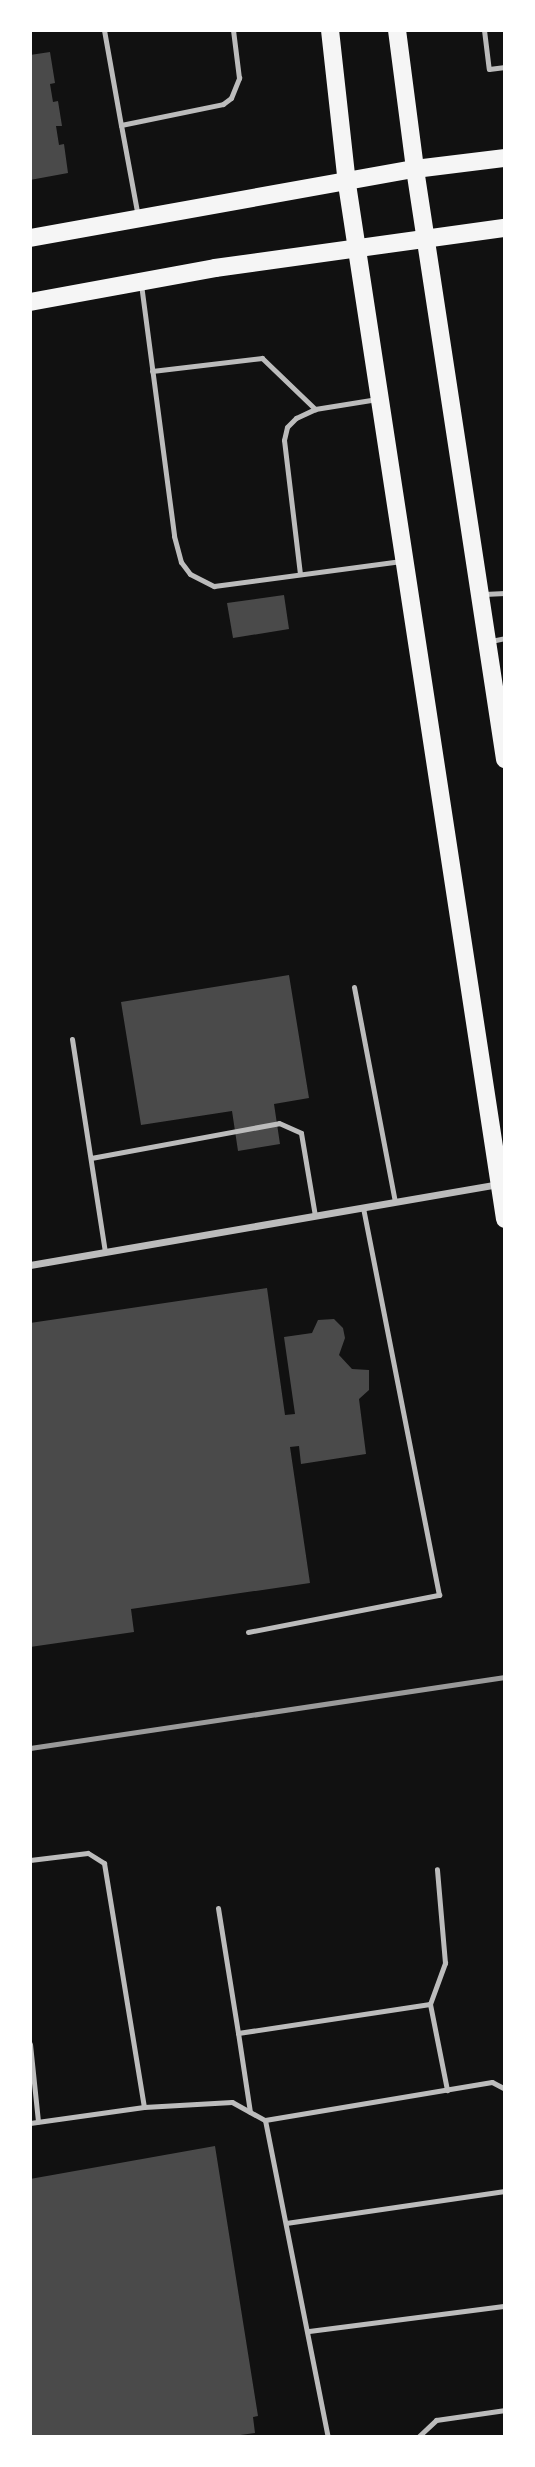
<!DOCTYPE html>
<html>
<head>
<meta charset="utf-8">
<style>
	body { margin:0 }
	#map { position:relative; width:535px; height:2467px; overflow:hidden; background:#111; font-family:"Noto Sans",sans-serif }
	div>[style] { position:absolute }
	.building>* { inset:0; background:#4a4a4a }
	.service>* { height:5px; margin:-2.5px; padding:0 2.5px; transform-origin:2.5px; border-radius:2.5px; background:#bcbcbc }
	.minor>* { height:7px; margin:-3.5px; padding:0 3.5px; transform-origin:3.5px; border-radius:3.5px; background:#bcbcbc }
	.primary>* { height:18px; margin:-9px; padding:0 9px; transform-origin:9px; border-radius:9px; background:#f5f5f5 }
	.rail>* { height:5px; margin:-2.5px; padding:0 2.5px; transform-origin:2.5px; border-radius:2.5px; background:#9a9a9a }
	span { translate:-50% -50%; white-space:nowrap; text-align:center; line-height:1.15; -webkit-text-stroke:5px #fff; paint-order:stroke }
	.frame { position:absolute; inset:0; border:32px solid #fff; pointer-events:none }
</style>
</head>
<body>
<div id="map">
	<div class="building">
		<div style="clip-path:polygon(50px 52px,55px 83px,50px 84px,53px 102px,58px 101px,62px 126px,56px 126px,59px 145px,64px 144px,68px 173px,30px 180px,30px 55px)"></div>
		<div style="clip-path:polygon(284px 595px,289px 629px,233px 638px,227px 603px)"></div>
		<div style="clip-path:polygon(289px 975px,309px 1098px,274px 1104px,280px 1144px,238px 1151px,232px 1111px,141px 1125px,121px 1002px)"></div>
		<div style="clip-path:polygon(267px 1288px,285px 1415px,295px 1414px,284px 1337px,312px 1333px,318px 1320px,334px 1319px,343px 1328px,345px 1338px,339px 1355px,352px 1369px,369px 1370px,369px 1390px,359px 1399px,366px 1454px,301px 1464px,299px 1446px,290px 1447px,310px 1583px,131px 1609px,134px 1632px,30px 1647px,30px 1323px)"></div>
		<div style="clip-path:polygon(215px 2146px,258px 2416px,253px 2417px,255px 2433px,226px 2437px,30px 2437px,30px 2179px)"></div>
	</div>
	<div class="service">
		<div style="left:104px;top:30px;width:97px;rotate:79.9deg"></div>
		<div style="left:121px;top:125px;width:104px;rotate:-11.6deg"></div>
		<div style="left:223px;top:104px;width:10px;rotate:-37deg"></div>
		<div style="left:231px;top:98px;width:22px;rotate:-68deg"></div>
		<div style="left:239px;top:78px;width:48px;rotate:-97.1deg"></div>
		<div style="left:484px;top:30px;width:39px;rotate:83deg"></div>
		<div style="left:489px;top:69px;width:16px;rotate:-7deg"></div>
		<div style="left:121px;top:125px;width:94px;rotate:79.5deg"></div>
		<div style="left:141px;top:284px;width:254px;rotate:82.5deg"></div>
		<div style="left:174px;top:536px;width:27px;rotate:75deg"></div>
		<div style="left:181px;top:562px;width:15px;rotate:53deg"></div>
		<div style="left:190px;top:574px;width:27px;rotate:27deg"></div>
		<div style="left:214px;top:586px;width:189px;rotate:-7.6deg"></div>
		<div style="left:152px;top:371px;width:111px;rotate:-6.7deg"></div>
		<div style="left:262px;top:358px;width:74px;rotate:43.9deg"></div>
		<div style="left:300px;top:574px;width:135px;rotate:-96.8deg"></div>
		<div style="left:284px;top:440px;width:13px;rotate:-77deg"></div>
		<div style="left:287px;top:427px;width:13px;rotate:-45deg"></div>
		<div style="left:296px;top:418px;width:21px;rotate:-25deg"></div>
		<div style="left:315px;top:409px;width:63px;rotate:-9.2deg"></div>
		<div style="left:484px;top:594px;width:21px;rotate:-3deg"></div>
		<div style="left:491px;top:641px;width:14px;rotate:-12deg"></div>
		<div style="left:354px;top:987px;width:219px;rotate:79.2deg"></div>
		<div style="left:72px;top:1039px;width:216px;rotate:81.2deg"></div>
		<div style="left:91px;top:1158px;width:191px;rotate:-10.5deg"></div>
		<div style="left:279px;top:1123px;width:24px;rotate:24deg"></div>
		<div style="left:301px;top:1133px;width:84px;rotate:80.4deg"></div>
		<div style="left:248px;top:1632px;width:195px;rotate:-11deg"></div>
		<div style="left:439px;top:1595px;width:395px;rotate:-101.1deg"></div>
		<div style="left:30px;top:1860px;width:58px;rotate:-6.9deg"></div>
		<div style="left:88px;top:1853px;width:19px;rotate:32deg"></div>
		<div style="left:104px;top:1863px;width:247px;rotate:80.7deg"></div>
		<div style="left:218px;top:1908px;width:127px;rotate:80.9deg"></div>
		<div style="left:430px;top:2004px;width:88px;rotate:78.8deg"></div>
		<div style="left:30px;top:2044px;width:78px;rotate:84.1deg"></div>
		<div style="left:250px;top:2112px;width:80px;rotate:-98.6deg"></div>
		<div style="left:238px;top:2033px;width:194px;rotate:-8.6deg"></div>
		<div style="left:430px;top:2004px;width:44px;rotate:-69.9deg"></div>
		<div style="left:445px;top:1963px;width:94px;rotate:-94.9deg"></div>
		<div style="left:265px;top:2120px;width:230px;rotate:-9.5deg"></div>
		<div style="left:492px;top:2082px;width:15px;rotate:28deg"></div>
		<div style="left:30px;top:2123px;width:115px;rotate:-8deg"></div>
		<div style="left:144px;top:2107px;width:88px;rotate:-3.3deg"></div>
		<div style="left:232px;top:2102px;width:38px;rotate:29deg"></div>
		<div style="left:265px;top:2120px;width:323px;rotate:78.8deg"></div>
		<div style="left:286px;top:2223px;width:221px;rotate:-8.3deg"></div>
		<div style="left:309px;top:2331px;width:198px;rotate:-7.3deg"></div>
		<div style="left:418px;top:2437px;width:25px;rotate:-43deg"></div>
		<div style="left:436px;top:2420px;width:70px;rotate:-8.2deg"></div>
	</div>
	<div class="minor">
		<div style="left:30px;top:1265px;width:475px;rotate:-9.8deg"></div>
	</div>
	<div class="primary">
		<div style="left:330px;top:30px;width:155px;rotate:83.7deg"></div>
		<div style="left:347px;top:184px;width:1047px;rotate:81.32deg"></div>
		<div style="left:397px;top:30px;width:140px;rotate:82.6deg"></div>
		<div style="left:415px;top:169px;width:597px;rotate:81.33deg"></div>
		<div style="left:30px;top:238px;width:391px;rotate:-10.2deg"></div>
		<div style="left:415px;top:169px;width:91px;rotate:-7deg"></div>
		<div style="left:30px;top:302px;width:188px;rotate:-10.4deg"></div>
		<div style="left:215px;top:268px;width:293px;rotate:-7.9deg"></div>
	</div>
	<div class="rail">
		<div style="left:30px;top:1748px;width:480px;rotate:-8.5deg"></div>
	</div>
	<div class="frame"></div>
</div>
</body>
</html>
